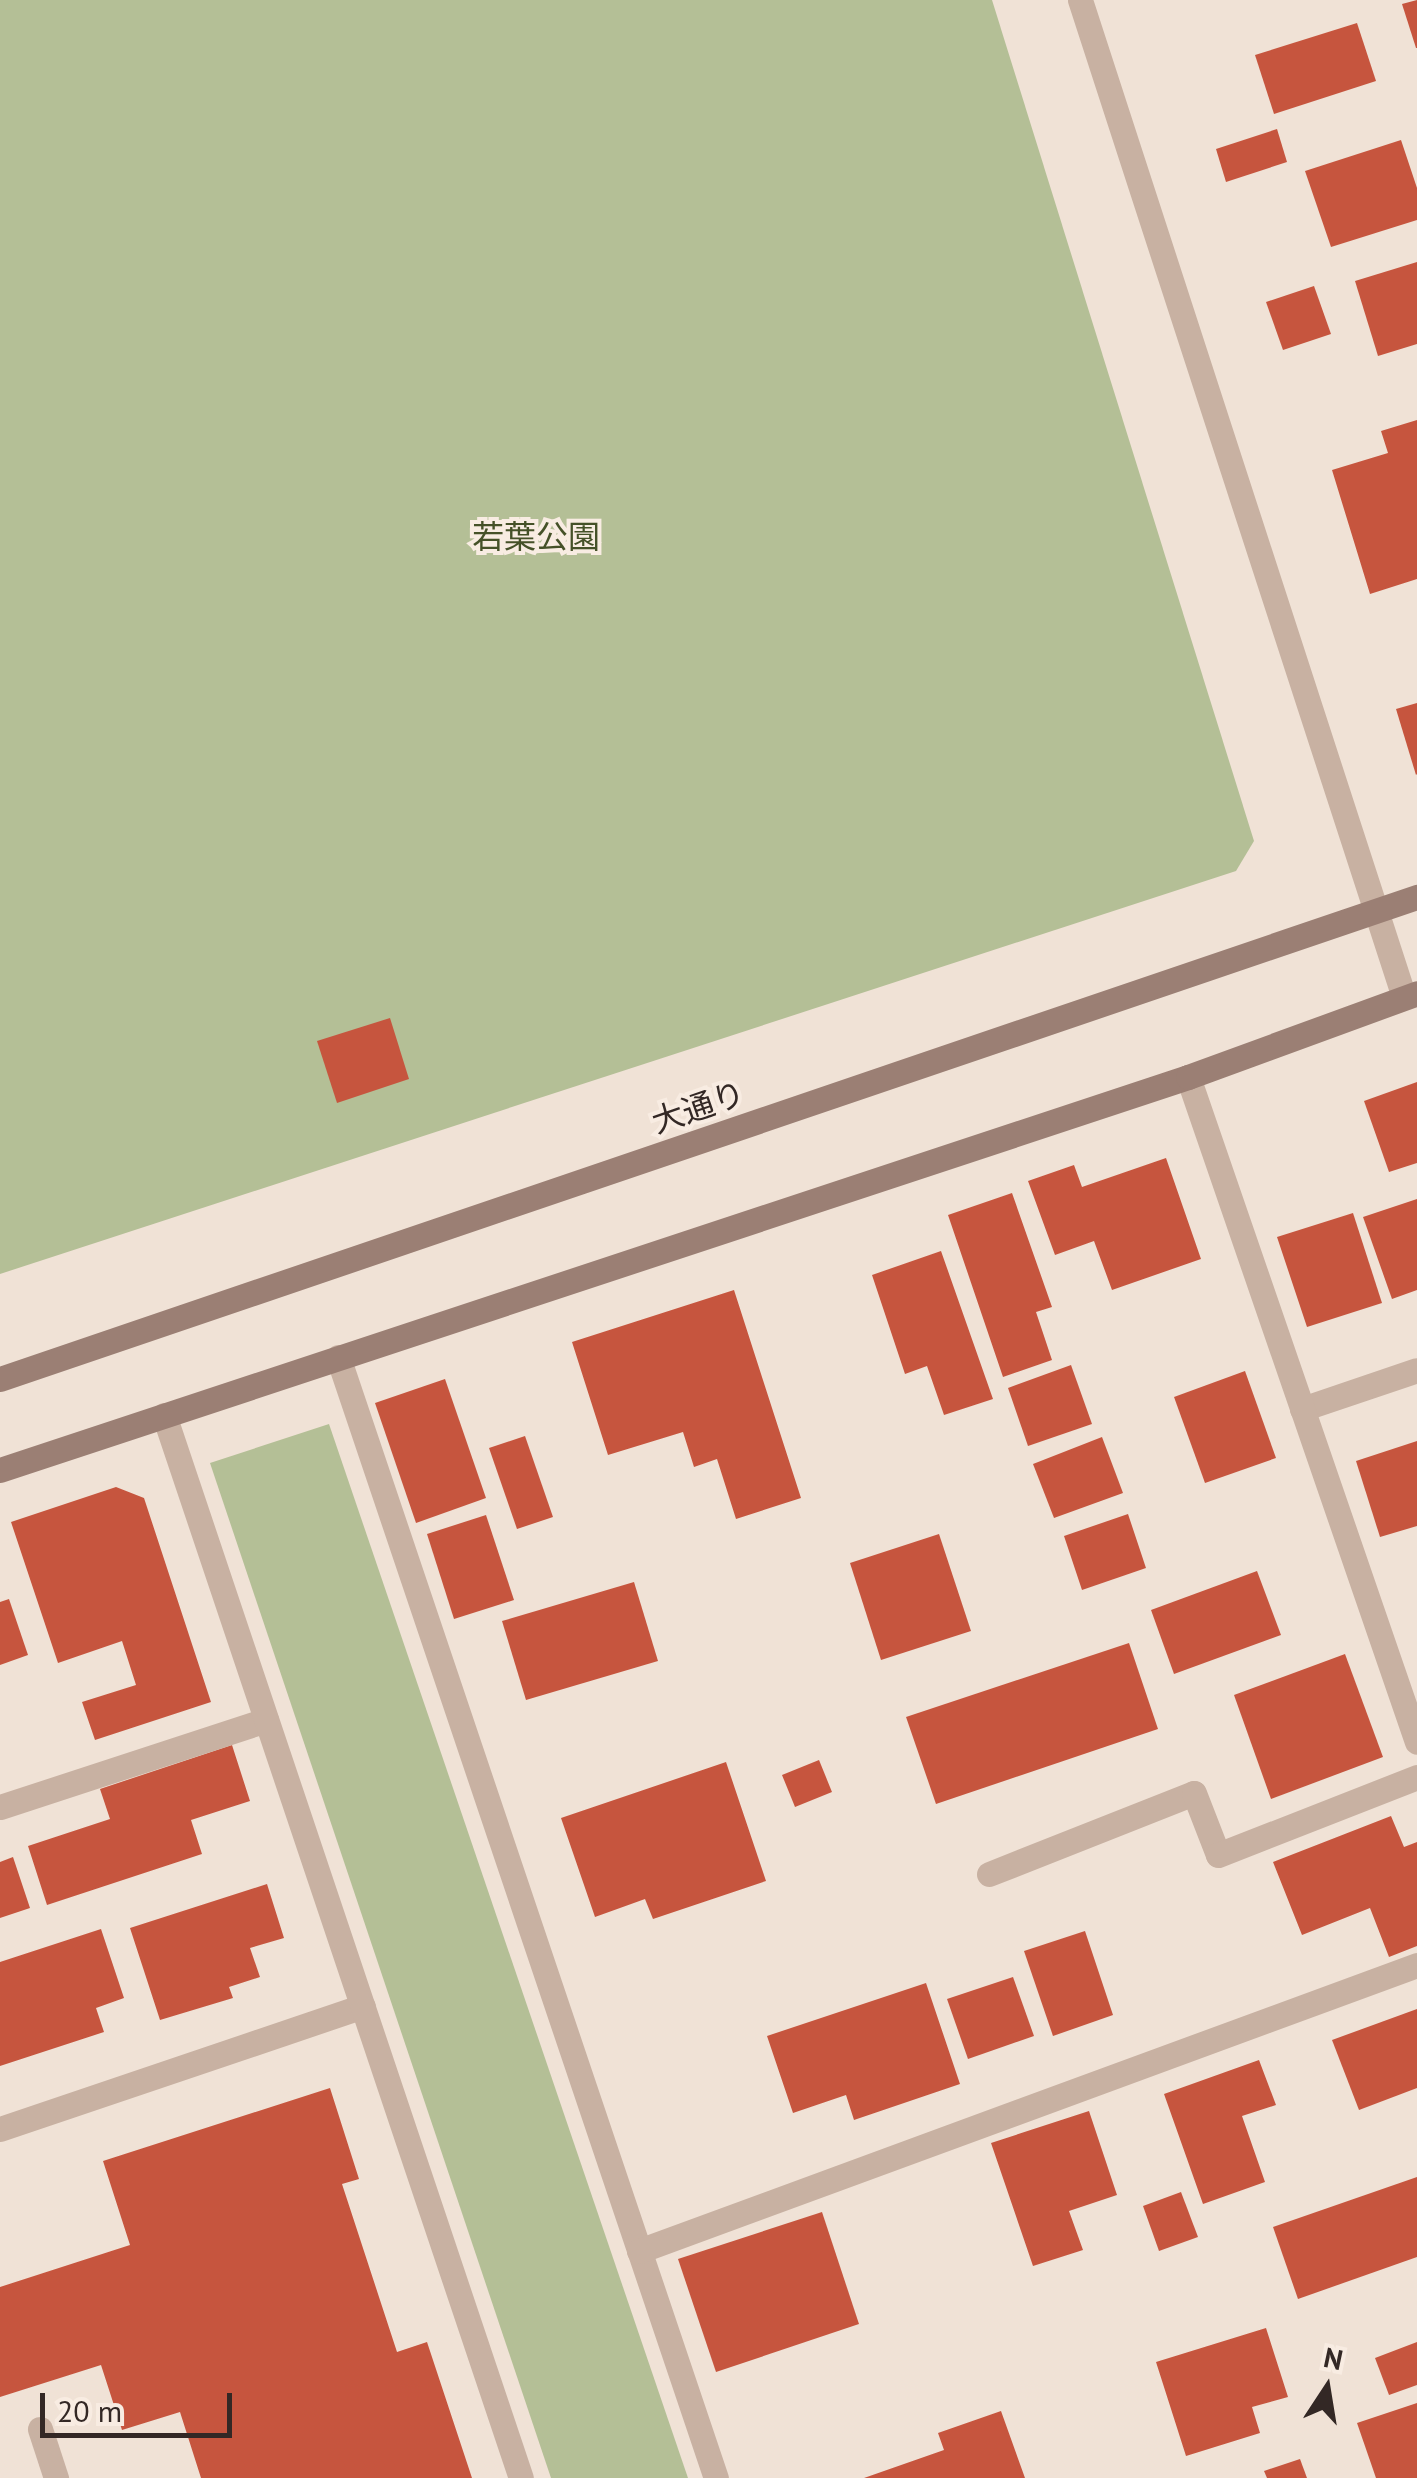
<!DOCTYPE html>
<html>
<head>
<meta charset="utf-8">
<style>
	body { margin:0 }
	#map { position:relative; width:1417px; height:2478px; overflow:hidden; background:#f0e2d6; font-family:"PT Sans","Noto Sans JP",sans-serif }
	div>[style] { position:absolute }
	.green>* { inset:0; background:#b4bf96 }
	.building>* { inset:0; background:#c6553e }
	.lane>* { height:25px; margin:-12.5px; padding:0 12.5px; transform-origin:12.5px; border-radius:12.5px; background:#c8b1a2 }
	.street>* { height:25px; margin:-12.5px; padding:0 12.5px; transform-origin:12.5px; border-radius:12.5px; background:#c8b1a2 }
	.secondary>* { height:25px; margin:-12.5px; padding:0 12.5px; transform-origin:12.5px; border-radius:12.5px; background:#9b7f74 }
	span { translate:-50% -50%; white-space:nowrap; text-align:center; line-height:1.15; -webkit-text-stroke:8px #f8ece2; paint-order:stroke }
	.park-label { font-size:32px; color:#455128 }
	.street-label { font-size:32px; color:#332825 }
	.north { position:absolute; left:1277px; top:2338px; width:100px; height:100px; -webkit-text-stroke:8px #f8ece2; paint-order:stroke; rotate:12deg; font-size:28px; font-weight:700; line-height:40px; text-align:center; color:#332825 }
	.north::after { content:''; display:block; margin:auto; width:35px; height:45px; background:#332825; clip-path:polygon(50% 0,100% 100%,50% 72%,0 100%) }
	.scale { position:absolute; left:40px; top:2393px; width:192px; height:45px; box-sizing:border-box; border:5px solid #332825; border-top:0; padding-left:12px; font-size:30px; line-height:35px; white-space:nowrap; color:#332825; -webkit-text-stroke:8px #f8ece2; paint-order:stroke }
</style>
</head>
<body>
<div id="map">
	<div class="green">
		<div style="clip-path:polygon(0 0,992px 0,1254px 841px,1236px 871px,0 1274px)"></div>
		<div style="clip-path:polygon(329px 1424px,688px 2478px,551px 2478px,210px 1463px)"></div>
	</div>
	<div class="building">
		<div style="clip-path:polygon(1417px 0,1417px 48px,1416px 48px,1402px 4px)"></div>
		<div style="clip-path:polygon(1357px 23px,1376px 81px,1274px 114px,1255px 55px)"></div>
		<div style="clip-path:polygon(1277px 129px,1287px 162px,1226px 182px,1216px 149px)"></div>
		<div style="clip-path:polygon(1401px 140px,1417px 188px,1417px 220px,1331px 247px,1305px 171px)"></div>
		<div style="clip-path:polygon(1417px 262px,1417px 344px,1378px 356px,1355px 281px)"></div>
		<div style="clip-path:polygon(1314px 286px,1331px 334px,1283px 350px,1266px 302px)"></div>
		<div style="clip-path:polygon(1417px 420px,1417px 579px,1370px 594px,1332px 470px,1388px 453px,1381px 431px)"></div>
		<div style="clip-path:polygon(1417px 703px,1417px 774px,1416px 775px,1396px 709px)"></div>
		<div style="clip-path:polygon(390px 1018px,409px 1079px,337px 1103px,317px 1041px)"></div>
		<div style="clip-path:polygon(1417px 1082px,1417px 1163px,1389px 1172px,1364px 1101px)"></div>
		<div style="clip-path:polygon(1166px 1158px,1201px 1259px,1112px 1290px,1094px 1241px,1055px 1255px,1028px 1181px,1074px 1165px,1082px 1187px)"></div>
		<div style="clip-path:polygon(1012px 1193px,1052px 1307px,1036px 1312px,1052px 1360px,1003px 1377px,948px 1215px)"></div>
		<div style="clip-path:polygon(1417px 1199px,1417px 1290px,1392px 1299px,1363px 1217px)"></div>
		<div style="clip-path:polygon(1353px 1213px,1382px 1303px,1307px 1327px,1277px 1237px)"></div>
		<div style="clip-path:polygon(941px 1251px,993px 1399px,944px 1415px,927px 1366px,905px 1374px,872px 1275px)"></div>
		<div style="clip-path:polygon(734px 1290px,801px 1498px,736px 1519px,717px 1459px,694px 1467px,683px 1432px,608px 1455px,572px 1342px)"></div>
		<div style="clip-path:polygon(1071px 1365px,1092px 1424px,1028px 1446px,1008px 1388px)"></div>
		<div style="clip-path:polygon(1245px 1371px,1276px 1458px,1205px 1483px,1174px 1397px)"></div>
		<div style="clip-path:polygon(445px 1379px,486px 1498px,416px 1523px,375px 1403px)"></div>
		<div style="clip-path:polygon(525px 1436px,553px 1517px,517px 1529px,489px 1448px)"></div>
		<div style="clip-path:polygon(1102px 1437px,1123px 1493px,1054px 1518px,1033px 1464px)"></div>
		<div style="clip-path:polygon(1417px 1441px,1417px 1526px,1380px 1537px,1356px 1461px)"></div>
		<div style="clip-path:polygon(116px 1487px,144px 1498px,211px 1702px,95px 1740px,82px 1702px,136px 1685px,122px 1641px,58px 1663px,11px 1522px)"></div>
		<div style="clip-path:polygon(1128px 1514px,1146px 1568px,1082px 1590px,1064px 1536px)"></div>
		<div style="clip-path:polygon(486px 1515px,514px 1600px,454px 1619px,427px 1534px)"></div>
		<div style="clip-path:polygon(939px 1534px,971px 1631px,881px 1660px,850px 1563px)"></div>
		<div style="clip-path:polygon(1257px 1571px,1281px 1635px,1174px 1674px,1151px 1610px)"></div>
		<div style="clip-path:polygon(634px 1582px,658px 1661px,526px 1700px,502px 1621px)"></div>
		<div style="clip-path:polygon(9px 1599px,28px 1655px,0 1665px,0 1602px)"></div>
		<div style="clip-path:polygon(1129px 1643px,1158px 1729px,936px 1804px,906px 1717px)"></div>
		<div style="clip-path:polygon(1345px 1654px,1383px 1757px,1271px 1799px,1234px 1695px)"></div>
		<div style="clip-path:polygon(232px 1745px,250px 1801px,191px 1820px,202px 1854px,47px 1905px,28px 1846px,110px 1819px,100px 1789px)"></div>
		<div style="clip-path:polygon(819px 1760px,832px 1792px,795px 1807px,782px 1775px)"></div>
		<div style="clip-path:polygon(726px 1762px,766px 1881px,653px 1919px,645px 1899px,595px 1917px,561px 1818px)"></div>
		<div style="clip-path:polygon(1391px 1816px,1404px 1847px,1417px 1842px,1417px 1946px,1389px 1957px,1370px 1908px,1302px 1935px,1273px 1862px)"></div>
		<div style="clip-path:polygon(13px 1857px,30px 1908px,0 1918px,0 1862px)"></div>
		<div style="clip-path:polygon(267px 1884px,284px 1938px,250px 1948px,260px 1977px,229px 1987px,233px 1998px,160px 2020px,130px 1928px)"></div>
		<div style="clip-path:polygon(101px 1929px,124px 1998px,96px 2008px,104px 2032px,0 2066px,0 1962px)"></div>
		<div style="clip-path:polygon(1085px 1931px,1113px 2015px,1053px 2036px,1024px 1951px)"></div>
		<div style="clip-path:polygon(1013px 1977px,1034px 2036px,968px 2059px,947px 1999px)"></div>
		<div style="clip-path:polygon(926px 1983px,960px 2084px,854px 2120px,846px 2095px,793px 2113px,767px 2036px)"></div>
		<div style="clip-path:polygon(1417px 2009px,1417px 2088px,1359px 2110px,1332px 2040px)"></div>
		<div style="clip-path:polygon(1259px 2060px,1276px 2105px,1242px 2116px,1265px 2182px,1203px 2204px,1164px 2094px)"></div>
		<div style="clip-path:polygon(330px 2088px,359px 2179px,342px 2184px,397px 2352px,427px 2342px,472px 2478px,201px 2478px,180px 2412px,122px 2430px,101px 2365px,0 2397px,0 2287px,130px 2245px,103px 2161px)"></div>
		<div style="clip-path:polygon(1089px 2111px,1117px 2195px,1069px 2211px,1083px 2250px,1033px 2266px,991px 2143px)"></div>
		<div style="clip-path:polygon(1417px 2177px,1417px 2257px,1298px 2299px,1273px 2227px)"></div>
		<div style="clip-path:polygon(1181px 2192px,1198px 2237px,1159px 2251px,1143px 2206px)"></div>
		<div style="clip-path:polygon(822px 2212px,859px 2324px,716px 2372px,678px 2259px)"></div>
		<div style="clip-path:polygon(1266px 2328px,1288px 2397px,1252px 2407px,1260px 2433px,1186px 2456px,1156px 2362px)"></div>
		<div style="clip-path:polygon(1417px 2342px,1417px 2385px,1389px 2395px,1375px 2358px)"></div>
		<div style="clip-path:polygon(1417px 2403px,1417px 2478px,1376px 2478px,1357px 2423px)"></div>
		<div style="clip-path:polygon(1001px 2411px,1025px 2478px,864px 2478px,944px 2450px,938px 2433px)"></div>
		<div style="clip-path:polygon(1300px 2459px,1307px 2478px,1267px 2478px,1264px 2471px)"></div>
	</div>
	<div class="lane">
		<div style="left:1302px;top:1409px;width:121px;rotate:-18.7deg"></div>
		<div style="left:0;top:1807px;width:280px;rotate:-18.1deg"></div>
		<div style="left:989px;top:1874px;width:220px;rotate:-21.6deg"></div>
		<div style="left:1194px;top:1793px;width:66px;rotate:68.8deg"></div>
		<div style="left:1218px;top:1855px;width:214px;rotate:-21.4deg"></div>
		<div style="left:0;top:2129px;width:383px;rotate:-18.7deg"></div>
		<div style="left:40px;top:2429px;width:52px;rotate:71.9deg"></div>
	</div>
	<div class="street">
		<div style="left:1080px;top:0;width:1048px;rotate:72deg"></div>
		<div style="left:1188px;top:1077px;width:703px;rotate:71deg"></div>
		<div style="left:338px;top:1357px;width:1183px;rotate:71.37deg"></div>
		<div style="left:164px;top:1415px;width:1121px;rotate:71.44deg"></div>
		<div style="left:639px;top:2251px;width:829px;rotate:-20.18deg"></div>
	</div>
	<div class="secondary">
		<div style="left:0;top:1379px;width:1497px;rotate:-18.79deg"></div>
		<div style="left:0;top:1470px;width:1251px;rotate:-18.3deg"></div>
		<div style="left:1188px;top:1077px;width:244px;rotate:-20.1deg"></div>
	</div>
	<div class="park-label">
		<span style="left:536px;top:536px">若葉公園</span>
	</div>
	<div class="street-label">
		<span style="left:698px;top:1107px;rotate:-19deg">大通り</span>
	</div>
	<div class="north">N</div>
	<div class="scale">20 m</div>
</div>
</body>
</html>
